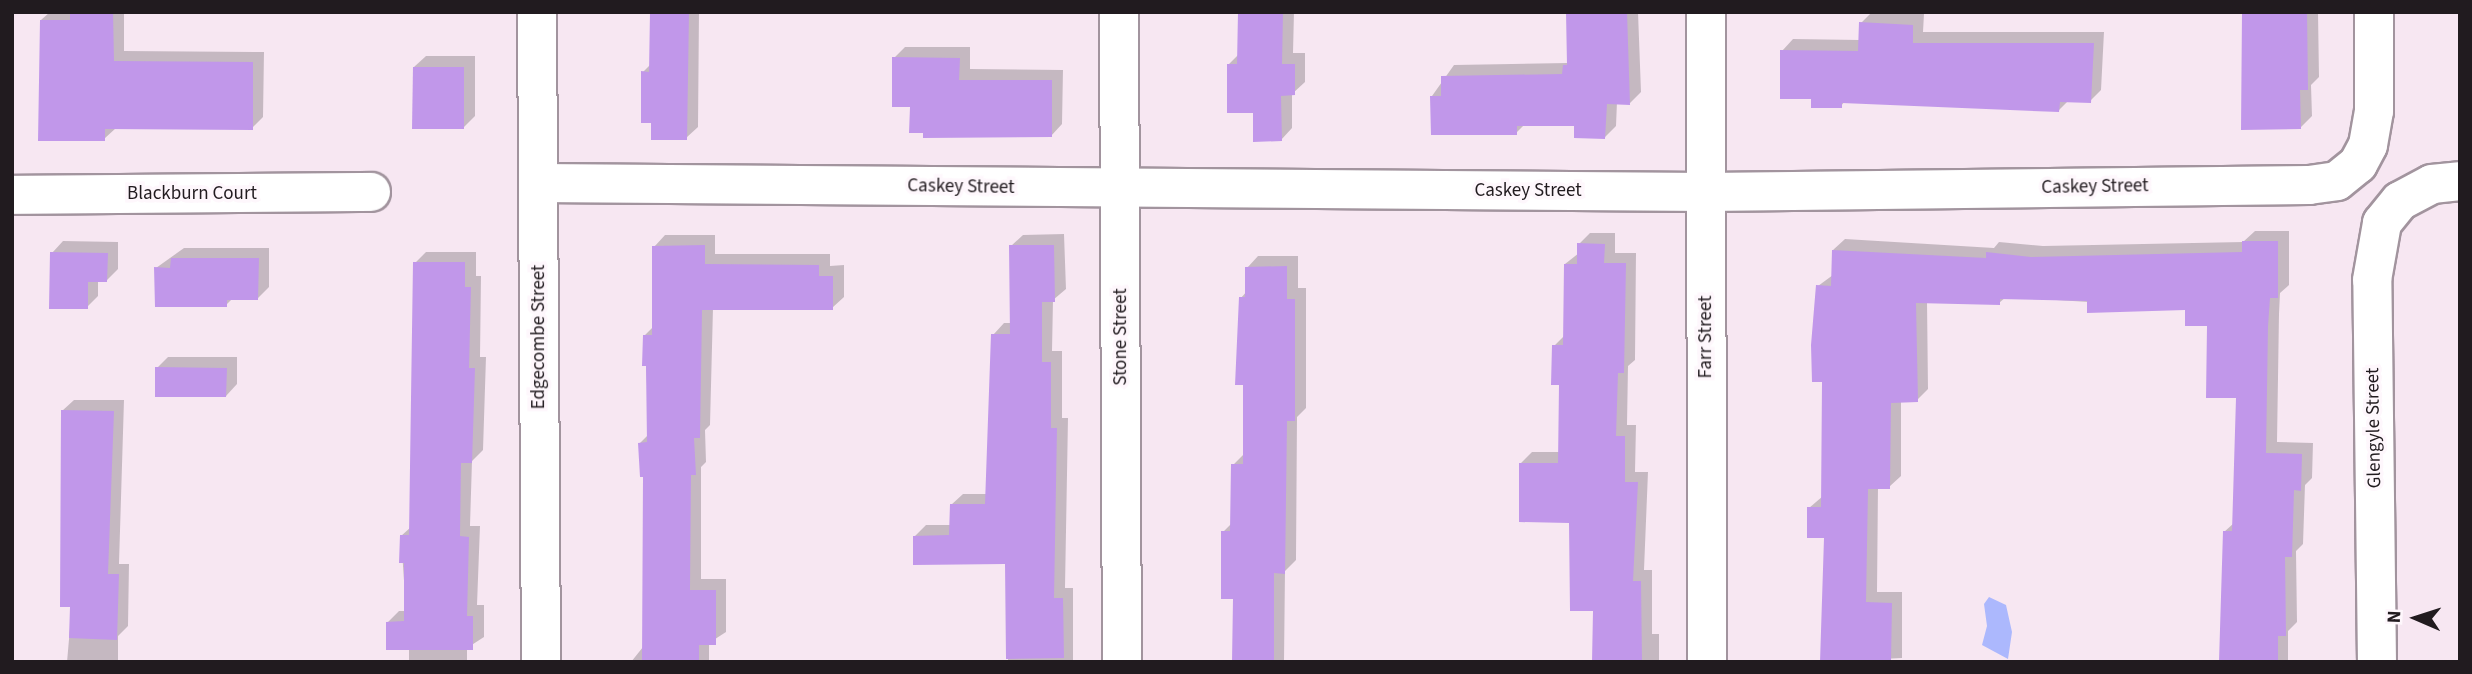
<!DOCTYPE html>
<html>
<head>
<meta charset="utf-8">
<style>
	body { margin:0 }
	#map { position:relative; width:2472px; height:674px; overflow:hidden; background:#f7e7f2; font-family:"Source Sans 3",sans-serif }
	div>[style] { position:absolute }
	.water>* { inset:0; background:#acb8fd }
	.shadow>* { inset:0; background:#0003 }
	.building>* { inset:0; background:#c197ea }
	.roads { filter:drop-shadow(2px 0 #a2949e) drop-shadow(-2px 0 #a2949e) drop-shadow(0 2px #a2949e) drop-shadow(0 -2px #a2949e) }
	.minor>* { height:38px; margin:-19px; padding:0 19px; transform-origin:19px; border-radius:19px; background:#fff }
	span { translate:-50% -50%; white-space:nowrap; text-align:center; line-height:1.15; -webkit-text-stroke:7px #fef7fc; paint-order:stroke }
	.street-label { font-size:19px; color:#211b1f }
	.frame { position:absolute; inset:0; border:14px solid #211b1f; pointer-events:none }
	.north { position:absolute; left:2381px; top:583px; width:70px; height:70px; -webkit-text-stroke:5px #fef7fc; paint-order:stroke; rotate:273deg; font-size:19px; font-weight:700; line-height:28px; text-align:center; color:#211b1f }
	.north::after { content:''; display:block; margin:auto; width:24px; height:32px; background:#211b1f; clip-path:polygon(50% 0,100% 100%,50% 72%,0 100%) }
</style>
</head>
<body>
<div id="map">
	<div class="water">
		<div style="clip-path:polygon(1989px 597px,2006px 605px,2012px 632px,2008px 659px,1982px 645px,1987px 626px,1984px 604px)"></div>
	</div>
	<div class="shadow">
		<div style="clip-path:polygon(50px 12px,124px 12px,124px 51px,264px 52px,263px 117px,252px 128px,116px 128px,104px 139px,41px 20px)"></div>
		<div style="clip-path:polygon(650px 12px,699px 12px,698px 127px,686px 138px,653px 121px,643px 72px,651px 64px)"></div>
		<div style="clip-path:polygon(1240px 12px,1294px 12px,1293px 53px,1305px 53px,1305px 82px,1292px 94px,1292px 128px,1281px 140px,1254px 111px,1228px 65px,1239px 54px)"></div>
		<div style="clip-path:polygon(1568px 12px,1638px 12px,1641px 92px,1630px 103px,1617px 102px,1616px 126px,1605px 137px,1576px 124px,1525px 124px,1516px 133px,1432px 96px,1454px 65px,1567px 63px)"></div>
		<div style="clip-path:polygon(1872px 12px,1924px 14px,1923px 32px,2104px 32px,2101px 90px,2090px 101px,2069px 100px,2059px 110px,1845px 101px,1841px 106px,1813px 97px,1782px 51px,1793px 39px,1860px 40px,1861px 23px)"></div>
		<div style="clip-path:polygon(2244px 12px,2318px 12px,2319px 77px,2311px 85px,2312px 116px,2301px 127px)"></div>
		<div style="clip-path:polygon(905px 47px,970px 47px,970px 69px,1063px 70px,1062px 124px,1051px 136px,912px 105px,894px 58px)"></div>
		<div style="clip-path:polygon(426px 56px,475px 56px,475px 116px,463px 128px,414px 67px)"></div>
		<div style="clip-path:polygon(2255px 231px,2289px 231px,2289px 285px,2280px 293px,2279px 314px,2277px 442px,2313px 443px,2312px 478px,2305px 485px,2303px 544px,2296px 551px,2297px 622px,2288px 631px,2288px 662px,2221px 660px,2224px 532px,2234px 523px,2238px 397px,2209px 324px,2187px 308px,2006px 297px,1999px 303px,1927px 301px,1928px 389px,1917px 400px,1901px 401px,1901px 476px,1889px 487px,1878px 487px,1877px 592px,1902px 592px,1902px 658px,1822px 662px,1826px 536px,1809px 508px,1823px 496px,1824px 381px,1818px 286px,1833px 275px,1833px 250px,1845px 239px,1994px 248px,1999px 242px,2043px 246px,2243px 242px)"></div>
		<div style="clip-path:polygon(1590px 233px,1615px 233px,1615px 253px,1636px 253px,1635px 360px,1628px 366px,1627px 425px,1636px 425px,1635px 472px,1648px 472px,1644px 570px,1652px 570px,1652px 634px,1659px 634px,1659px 662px,1594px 662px,1594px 610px,1571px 521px,1521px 463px,1532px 452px,1560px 452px,1560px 383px,1554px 346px,1565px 335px,1565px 264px,1579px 253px,1579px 244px)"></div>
		<div style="clip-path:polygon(1064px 234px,1066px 289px,1053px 300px,1052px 351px,1062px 351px,1062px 418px,1068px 418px,1065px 588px,1073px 588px,1073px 662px,1008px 662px,1007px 563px,915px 536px,926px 525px,951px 525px,951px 505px,963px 494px,988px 494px,993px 335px,1004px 323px,1012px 323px,1011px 246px,1023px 235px)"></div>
		<div style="clip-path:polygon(665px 235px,715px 235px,715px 254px,830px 254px,830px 266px,844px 265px,844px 297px,832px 308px,713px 308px,710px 425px,705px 430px,706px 462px,701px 467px,701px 579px,726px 579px,726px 632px,709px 643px,709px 662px,631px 662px,643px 647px,645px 475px,640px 443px,649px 434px,645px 335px,654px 326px,654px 247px)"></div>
		<div style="clip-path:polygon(63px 241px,118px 242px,118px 269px,107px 280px,98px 280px,98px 296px,87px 307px,52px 253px)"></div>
		<div style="clip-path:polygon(184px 248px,269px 248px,269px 287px,258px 298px,233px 298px,226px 305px,156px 268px)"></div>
		<div style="clip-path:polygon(426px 252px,476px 252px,476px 276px,481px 276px,480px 357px,486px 357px,483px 450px,472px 461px,470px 526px,480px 526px,477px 605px,484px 605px,484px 637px,467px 648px,467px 662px,409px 662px,409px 648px,388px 622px,399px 611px,406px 611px,401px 536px,411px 527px,415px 263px)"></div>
		<div style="clip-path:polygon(1258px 256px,1298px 256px,1298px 288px,1306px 288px,1306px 408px,1297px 417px,1296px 560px,1285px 571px,1284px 662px,1233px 662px,1235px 597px,1223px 532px,1232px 523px,1233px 465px,1245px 453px,1241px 298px,1247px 291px,1247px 268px)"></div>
		<div style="clip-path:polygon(168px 357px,237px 357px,237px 384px,226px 396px,157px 368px)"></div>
		<div style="clip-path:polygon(74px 400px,124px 400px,119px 564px,129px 564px,128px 626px,118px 636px,118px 662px,67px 662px,72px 605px,62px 411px)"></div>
	</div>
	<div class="building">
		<div style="clip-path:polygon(70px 12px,113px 12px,114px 61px,253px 62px,253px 130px,105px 129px,105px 141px,38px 141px,40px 20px,70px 20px)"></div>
		<div style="clip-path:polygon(650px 12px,689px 12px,687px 140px,651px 140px,651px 123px,641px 123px,641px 71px,649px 72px)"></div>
		<div style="clip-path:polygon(1238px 12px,1283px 12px,1282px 64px,1295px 64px,1295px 95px,1281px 96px,1282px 141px,1253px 142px,1253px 113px,1227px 113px,1227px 64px,1237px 64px)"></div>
		<div style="clip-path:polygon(1566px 12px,1627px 12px,1630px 105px,1607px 104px,1605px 139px,1574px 138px,1574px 126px,1517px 126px,1517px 135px,1431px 135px,1430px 96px,1441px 96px,1441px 76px,1562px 74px,1563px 65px,1567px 65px)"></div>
		<div style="clip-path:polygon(2242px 12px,2307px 12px,2308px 90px,2300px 90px,2301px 129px,2241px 130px)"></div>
		<div style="clip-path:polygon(1859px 22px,1913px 25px,1913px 43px,2094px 43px,2091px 103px,2060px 102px,2059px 112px,1842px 103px,1842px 108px,1811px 108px,1811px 99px,1780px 99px,1780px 50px,1858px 51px)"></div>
		<div style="clip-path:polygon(892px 57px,960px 58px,959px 80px,1052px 80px,1052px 137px,923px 138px,923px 133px,909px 133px,910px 107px,892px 107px)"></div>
		<div style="clip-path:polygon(413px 67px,464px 67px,464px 129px,412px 129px)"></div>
		<div style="clip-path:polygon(2242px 241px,2278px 241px,2278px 298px,2270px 298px,2268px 326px,2266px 453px,2302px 454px,2301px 491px,2294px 490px,2292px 557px,2285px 557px,2286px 636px,2278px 636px,2278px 661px,2219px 662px,2223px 531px,2232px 531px,2236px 398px,2206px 398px,2207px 326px,2185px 326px,2185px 310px,2087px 313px,2087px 301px,2000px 299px,2000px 305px,1916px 303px,1918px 402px,1891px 403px,1890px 489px,1868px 489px,1866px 602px,1892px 603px,1891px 662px,1820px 662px,1824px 538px,1807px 538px,1807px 507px,1821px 507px,1822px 382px,1812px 382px,1811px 345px,1816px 285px,1831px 286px,1832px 250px,1986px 258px,1986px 252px,2031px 257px,2242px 252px)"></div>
		<div style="clip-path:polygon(1577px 243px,1605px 244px,1604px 263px,1626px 263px,1624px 373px,1618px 373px,1616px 436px,1625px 436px,1625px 482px,1638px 482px,1633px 581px,1641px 581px,1642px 662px,1592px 662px,1593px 611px,1570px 611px,1569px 523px,1519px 522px,1519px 463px,1558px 463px,1559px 385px,1551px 385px,1552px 345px,1563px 345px,1564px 264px,1577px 264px)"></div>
		<div style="clip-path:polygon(705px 245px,705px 264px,819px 265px,819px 276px,833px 276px,833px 310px,702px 310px,700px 438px,694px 438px,696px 475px,691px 475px,690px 590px,716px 590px,716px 645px,699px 645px,699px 662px,642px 662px,643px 477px,640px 477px,638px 443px,647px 442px,646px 366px,642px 366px,643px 335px,652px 335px,652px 246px)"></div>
		<div style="clip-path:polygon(1009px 245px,1054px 245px,1055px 302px,1042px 302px,1042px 362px,1051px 362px,1051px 428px,1057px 428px,1054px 598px,1063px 598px,1064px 658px,1006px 659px,1005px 564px,913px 565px,913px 536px,949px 535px,950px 504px,985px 504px,991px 334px,1010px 334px)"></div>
		<div style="clip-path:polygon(50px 252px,108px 253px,107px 282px,88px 282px,88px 309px,49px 309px)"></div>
		<div style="clip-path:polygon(171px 258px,259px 258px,258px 300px,227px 300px,227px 307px,155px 307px,154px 267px,170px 268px)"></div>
		<div style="clip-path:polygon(413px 262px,465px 262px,465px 287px,471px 287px,469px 368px,475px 368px,472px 463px,461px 463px,460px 536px,469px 537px,467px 616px,473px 616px,473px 650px,386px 650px,386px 622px,404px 621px,404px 563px,399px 563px,400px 535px,409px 535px)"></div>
		<div style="clip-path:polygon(1287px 266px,1287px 299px,1295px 299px,1295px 421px,1287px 421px,1285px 574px,1274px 573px,1274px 662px,1232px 662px,1233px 599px,1221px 599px,1221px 531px,1230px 531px,1231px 464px,1243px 464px,1243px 385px,1235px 385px,1239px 297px,1245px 297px,1245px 267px)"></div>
		<div style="clip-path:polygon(155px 367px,227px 368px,226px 397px,155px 397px)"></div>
		<div style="clip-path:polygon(61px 410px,114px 411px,108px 574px,119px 574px,117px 640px,69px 638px,70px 607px,60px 607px)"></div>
	</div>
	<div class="roads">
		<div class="minor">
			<div style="left:537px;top:12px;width:650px;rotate:89.65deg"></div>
			<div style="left:1119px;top:12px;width:650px;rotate:89.74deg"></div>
			<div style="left:1706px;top:12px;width:650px;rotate:89.91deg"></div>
			<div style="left:538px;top:183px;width:1169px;rotate:0.44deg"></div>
			<div style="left:1707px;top:192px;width:602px;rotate:-0.67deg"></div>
			<div style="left:2309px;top:185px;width:28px;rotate:-8deg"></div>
			<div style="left:2337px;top:181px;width:27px;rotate:-39deg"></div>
			<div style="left:2358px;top:164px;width:21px;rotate:-62deg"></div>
			<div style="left:2368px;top:145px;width:35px;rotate:-80deg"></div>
			<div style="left:2374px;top:111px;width:99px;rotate:-90deg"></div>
			<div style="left:12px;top:195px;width:359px;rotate:-0.5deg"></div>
			<div style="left:2377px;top:662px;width:382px;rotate:-90.7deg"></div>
			<div style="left:2372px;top:280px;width:58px;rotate:-80deg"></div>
			<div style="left:2382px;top:223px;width:28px;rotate:-51deg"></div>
			<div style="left:2400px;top:201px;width:36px;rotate:-28deg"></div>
			<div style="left:2432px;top:184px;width:28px;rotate:-6deg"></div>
		</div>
	</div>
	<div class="street-label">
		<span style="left:961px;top:187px;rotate:1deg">Caskey Street</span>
		<span style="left:2095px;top:187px;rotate:-1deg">Caskey Street</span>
		<span style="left:1528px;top:191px">Caskey Street</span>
		<span style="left:192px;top:194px">Blackburn Court</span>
		<span style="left:539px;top:337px;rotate:-90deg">Edgecombe Street</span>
		<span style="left:1121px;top:337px;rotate:-90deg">Stone Street</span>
		<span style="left:1706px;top:337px;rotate:-90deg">Farr Street</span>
		<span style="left:2374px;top:428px;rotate:-91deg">Glengyle Street</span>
	</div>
	<div class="frame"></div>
	<div class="north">N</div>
</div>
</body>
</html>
